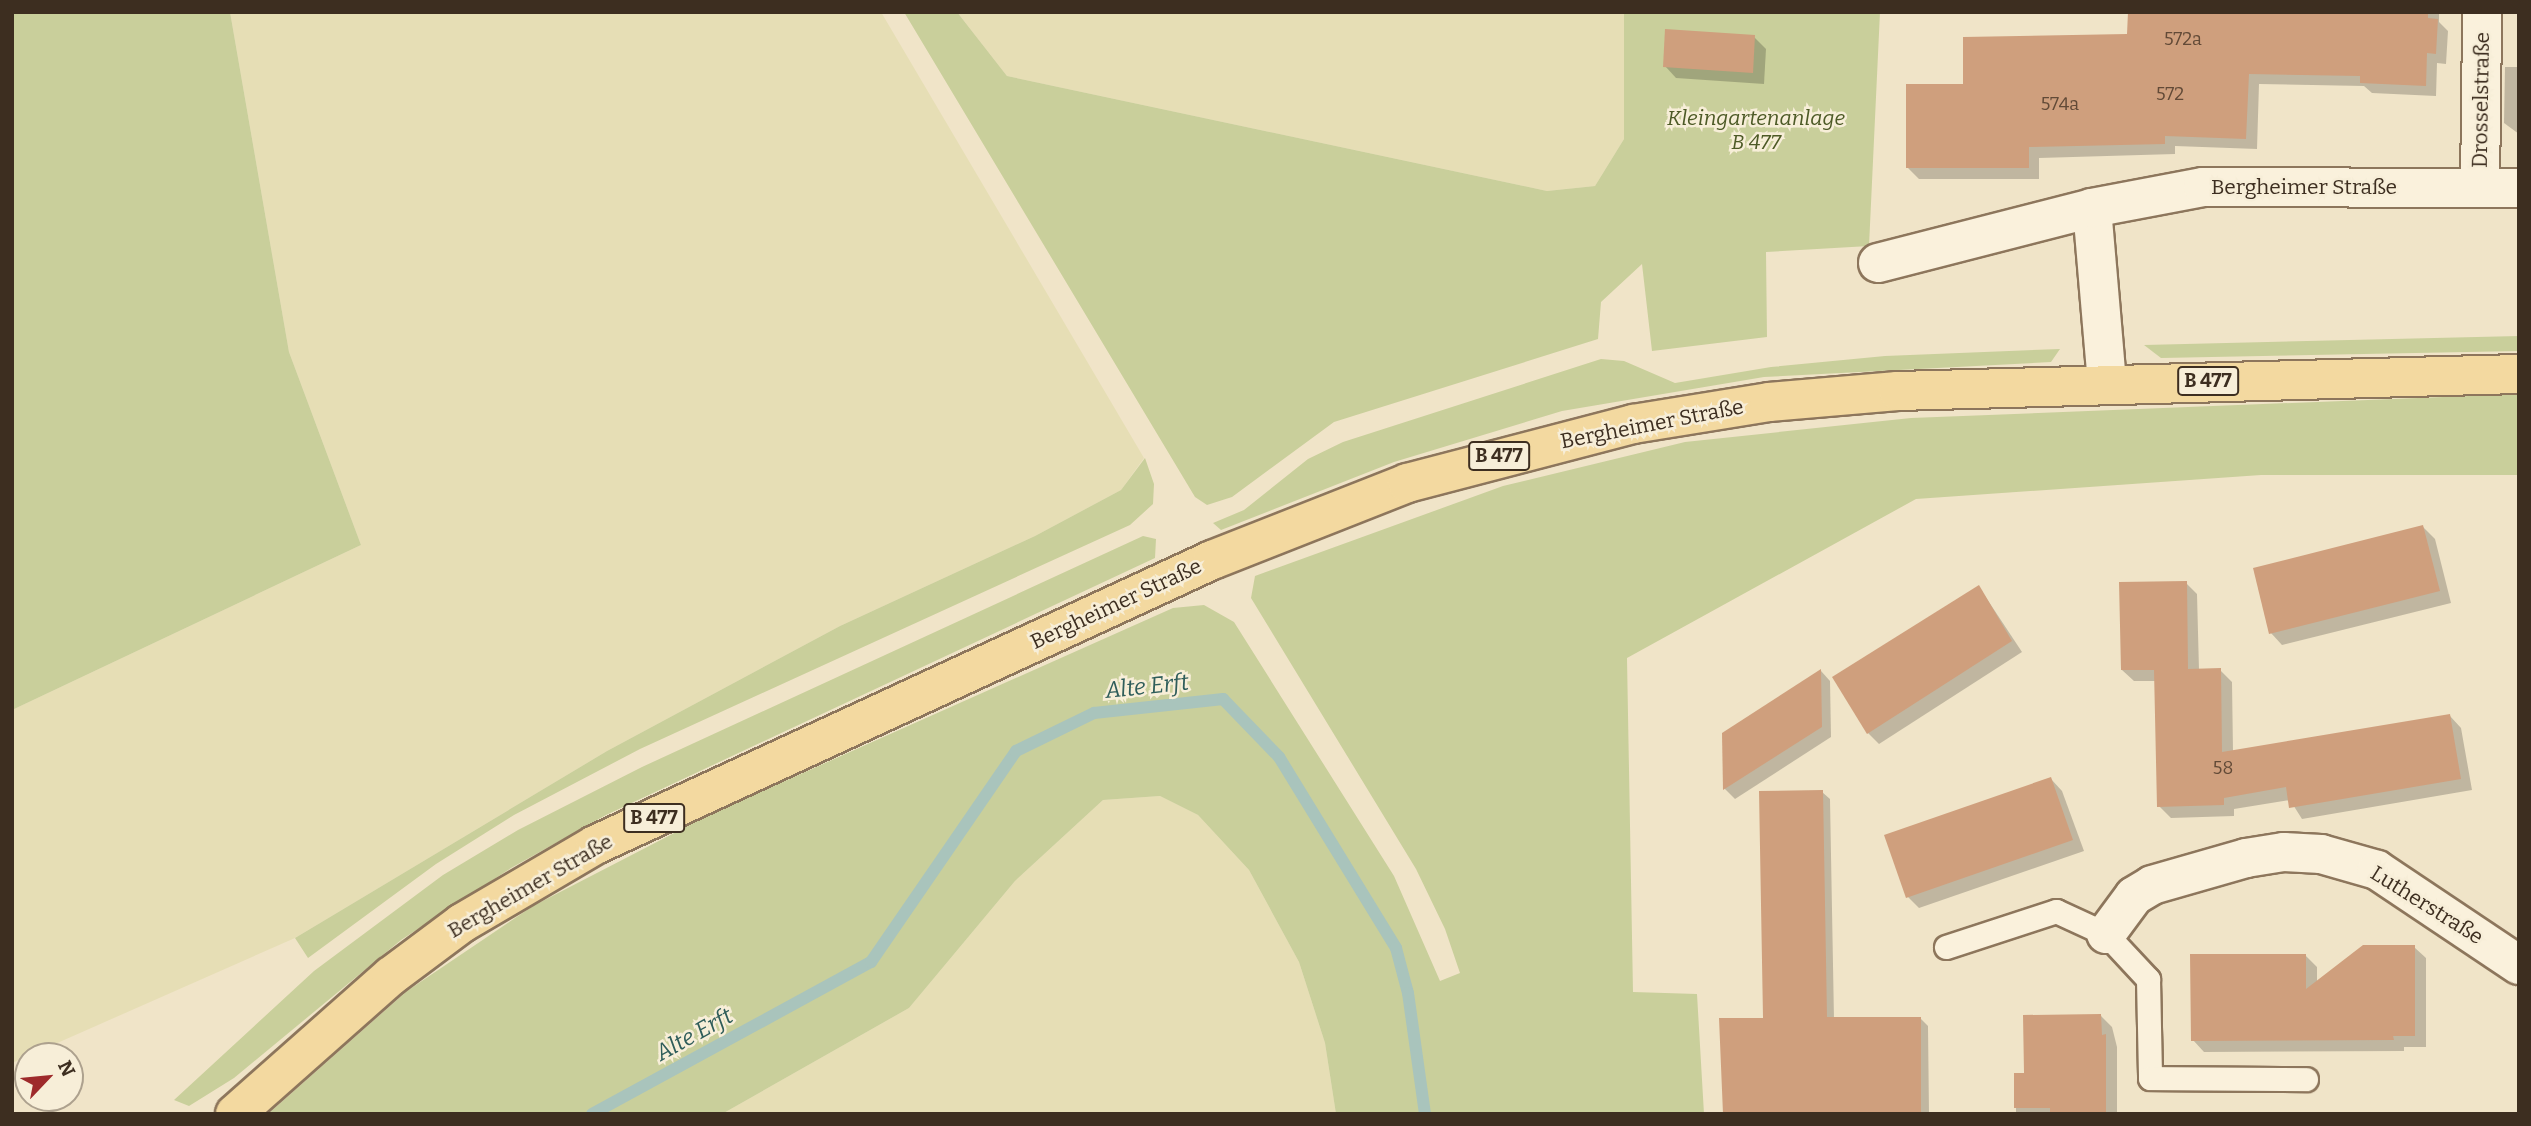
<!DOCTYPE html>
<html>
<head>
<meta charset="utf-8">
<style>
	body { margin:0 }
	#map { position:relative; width:2531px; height:1126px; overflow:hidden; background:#f0e4c8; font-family:Bitter,serif }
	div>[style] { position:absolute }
	.farmland>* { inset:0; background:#e6deb5 }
	.green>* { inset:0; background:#c9cf9b }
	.shadow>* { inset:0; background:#0003 }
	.stream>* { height:12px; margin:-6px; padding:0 6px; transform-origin:6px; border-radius:6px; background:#a9c4bc }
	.building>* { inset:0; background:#cf9f7d }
	.roads { filter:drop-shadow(2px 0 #8d765c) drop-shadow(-2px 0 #8d765c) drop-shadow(0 2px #8d765c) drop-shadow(0 -2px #8d765c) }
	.lane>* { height:23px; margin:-11.5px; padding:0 11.5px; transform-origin:11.5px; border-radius:11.5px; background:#faf1dc }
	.street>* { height:38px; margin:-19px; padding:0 19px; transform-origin:19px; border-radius:19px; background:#faf1dc }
	.primary>* { height:38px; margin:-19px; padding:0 19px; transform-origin:19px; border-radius:19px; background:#f3d9a0 }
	span { translate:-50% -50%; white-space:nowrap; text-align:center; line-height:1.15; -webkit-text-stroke:5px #f7eed8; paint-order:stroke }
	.number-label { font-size:18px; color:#624a37 }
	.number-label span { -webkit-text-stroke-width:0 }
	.shield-label span { padding:2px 5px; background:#f7eed8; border:2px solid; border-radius:5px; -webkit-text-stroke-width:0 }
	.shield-label { font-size:19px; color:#3d2e20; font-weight:700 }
	.street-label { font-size:21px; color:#3d2e20 }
	.park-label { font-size:21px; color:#4d5a26; font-style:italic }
	.water-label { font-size:23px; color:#2f5d5a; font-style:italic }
	.frame { position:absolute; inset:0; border:14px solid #3d2e20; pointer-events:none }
	.north { position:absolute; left:14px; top:1042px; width:70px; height:70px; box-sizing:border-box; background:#f7eed8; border:2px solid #ada18e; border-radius:50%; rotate:64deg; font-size:19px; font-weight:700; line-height:28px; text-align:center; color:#3d2e20 }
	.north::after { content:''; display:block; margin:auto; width:24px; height:32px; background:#9e2a2b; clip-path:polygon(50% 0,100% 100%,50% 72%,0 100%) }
</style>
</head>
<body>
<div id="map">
	<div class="farmland">
		<div style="clip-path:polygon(230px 12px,881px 12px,1144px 458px,1121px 490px,1035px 536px,840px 626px,607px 751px,295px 938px,12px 1063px,12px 710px,361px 545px,289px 352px)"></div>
		<div style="clip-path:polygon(957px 12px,1624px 12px,1624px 139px,1595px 186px,1547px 191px,1007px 76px)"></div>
		<div style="clip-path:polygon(1160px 796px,1198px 815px,1249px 870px,1299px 962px,1325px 1043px,1336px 1114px,722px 1114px,909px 1008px,1015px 881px,1103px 800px)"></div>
	</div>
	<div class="green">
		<div style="clip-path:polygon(12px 12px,230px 12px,289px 352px,361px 545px,12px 710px)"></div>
		<div style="clip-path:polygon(904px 12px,957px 12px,1007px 76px,1547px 191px,1595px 186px,1624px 139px,1624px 12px,1880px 12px,1869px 246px,1766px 252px,1767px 337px,1652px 351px,1642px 264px,1601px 302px,1598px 339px,1334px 422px,1232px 497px,1207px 505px,1195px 497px)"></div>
		<div style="clip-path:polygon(2519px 336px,2519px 351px,2161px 358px,2144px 345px)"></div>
		<div style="clip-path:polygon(2060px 349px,2051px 362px,1764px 377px,1562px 411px,1394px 462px,1221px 530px,1213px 523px,1244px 510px,1308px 459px,1343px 442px,1601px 359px,1624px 361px,1675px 383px,1771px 367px,1885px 356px)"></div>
		<div style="clip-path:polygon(2519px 394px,2519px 475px,2261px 475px,1916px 499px,1627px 658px,1633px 992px,1697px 994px,1704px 1114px,1336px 1114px,1325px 1043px,1299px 962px,1249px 870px,1198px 815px,1160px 796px,1103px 800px,1015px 881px,909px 1008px,722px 1114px,268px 1114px,407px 991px,533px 906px,713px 813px,1173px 608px,1204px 605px,1234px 622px,1394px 876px,1440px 981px,1460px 973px,1445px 929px,1416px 869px,1251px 598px,1255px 576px,1503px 486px,1685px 442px,1911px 418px)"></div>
		<div style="clip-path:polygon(1145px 458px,1154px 484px,1153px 504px,1130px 525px,640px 749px,514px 815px,436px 864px,308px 958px,295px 938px,607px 751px,840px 626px,1035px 536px,1121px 490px)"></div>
		<div style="clip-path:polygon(1143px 536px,1156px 539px,1155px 558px,606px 815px,511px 868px,401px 940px,234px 1078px,189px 1106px,174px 1100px,314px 971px,443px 875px,518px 830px,642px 767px)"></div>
	</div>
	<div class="shadow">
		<div style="clip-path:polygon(2130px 12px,2439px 12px,2439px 22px,2448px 31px,2446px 64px,2437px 63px,2436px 96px,2372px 93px,2364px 86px,2259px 84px,2257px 149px,2175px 146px,2175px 154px,2039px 158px,2039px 179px,1919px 179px,1908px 168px,1964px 85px,2128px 36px)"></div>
		<div style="clip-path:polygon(1754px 37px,1766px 49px,1764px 84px,1676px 78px,1665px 66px)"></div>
		<div style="clip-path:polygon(2505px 67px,2519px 67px,2519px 134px,2504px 123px)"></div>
		<div style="clip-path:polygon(2423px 527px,2435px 539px,2451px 603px,2282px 645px,2271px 633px)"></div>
		<div style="clip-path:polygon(2186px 583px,2197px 594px,2199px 670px,2220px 670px,2232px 682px,2233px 752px,2450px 716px,2461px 728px,2472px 790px,2302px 819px,2290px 800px,2234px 809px,2234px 816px,2171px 818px,2159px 806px,2156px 681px,2134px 681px,2122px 670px)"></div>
		<div style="clip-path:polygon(1979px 587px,2022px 652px,1879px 744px,1868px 733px)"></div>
		<div style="clip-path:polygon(1821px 671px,1830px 681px,1831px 737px,1735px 799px,1725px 789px,1724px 734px)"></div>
		<div style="clip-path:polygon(2051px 779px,2062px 791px,2084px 851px,1919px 908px,1908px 897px)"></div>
		<div style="clip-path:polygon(1822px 792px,1830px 799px,1834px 1019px,1920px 1018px,1928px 1026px,1929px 1114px,1723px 1114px,1764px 1020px)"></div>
		<div style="clip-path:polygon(2414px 947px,2426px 958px,2426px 1047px,2404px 1047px,2404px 1051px,2204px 1052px,2193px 1040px,2305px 955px,2317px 967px,2317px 983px)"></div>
		<div style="clip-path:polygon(2101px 1016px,2112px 1027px,2117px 1047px,2117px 1114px,2016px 1114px,2016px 1075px,2026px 1075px)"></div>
	</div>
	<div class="stream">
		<div style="left:592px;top:1114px;width:318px;rotate:-28.6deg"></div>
		<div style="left:871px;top:962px;width:256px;rotate:-55.5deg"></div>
		<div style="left:1016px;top:751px;width:87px;rotate:-26deg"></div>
		<div style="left:1094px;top:713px;width:130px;rotate:-6.2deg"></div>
		<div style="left:1223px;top:699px;width:81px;rotate:46deg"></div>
		<div style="left:1279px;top:757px;width:224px;rotate:58.5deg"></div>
		<div style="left:1396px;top:948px;width:47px;rotate:75.1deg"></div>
		<div style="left:1408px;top:993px;width:122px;rotate:82deg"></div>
	</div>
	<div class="building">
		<div style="clip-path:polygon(2128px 12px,2428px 12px,2428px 18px,2438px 19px,2436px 54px,2427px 53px,2426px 86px,2360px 83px,2360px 76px,2249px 74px,2246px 139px,2165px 136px,2165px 144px,2029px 147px,2029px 168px,1906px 168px,1906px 84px,1963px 84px,1963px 37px,2127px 34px)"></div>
		<div style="clip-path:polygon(1665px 29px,1755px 35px,1753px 73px,1663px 67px)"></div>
		<div style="clip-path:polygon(2423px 525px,2440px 591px,2269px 634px,2253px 568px)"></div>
		<div style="clip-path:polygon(2187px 581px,2188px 669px,2221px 668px,2222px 752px,2450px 714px,2461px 779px,2289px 808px,2286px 787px,2224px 798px,2224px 805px,2157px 807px,2154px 670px,2121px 670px,2119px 582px)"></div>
		<div style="clip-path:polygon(1979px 585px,2012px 641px,1867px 734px,1832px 677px)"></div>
		<div style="clip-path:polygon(1821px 669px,1822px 727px,1723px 790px,1722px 733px)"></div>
		<div style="clip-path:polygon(2051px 777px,2073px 840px,1906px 898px,1884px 835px)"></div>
		<div style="clip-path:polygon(1823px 790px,1827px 1017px,1921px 1017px,1921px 1114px,1723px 1114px,1719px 1018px,1763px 1018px,1759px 791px)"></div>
		<div style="clip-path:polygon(2363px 945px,2415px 945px,2415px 1036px,2393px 1036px,2394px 1040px,2191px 1041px,2190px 954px,2306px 954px,2306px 989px)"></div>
		<div style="clip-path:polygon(2101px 1014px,2102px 1035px,2106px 1034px,2106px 1114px,2050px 1114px,2050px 1108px,2014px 1108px,2014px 1073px,2024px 1073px,2023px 1015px)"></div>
	</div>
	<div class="roads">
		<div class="lane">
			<div style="left:1946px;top:947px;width:116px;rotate:-18.1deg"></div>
			<div style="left:2056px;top:911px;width:55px;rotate:24.7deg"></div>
			<div style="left:2106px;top:934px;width:62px;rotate:47deg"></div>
			<div style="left:2148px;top:979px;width:99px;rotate:88.8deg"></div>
			<div style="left:2150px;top:1078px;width:156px;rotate:0.4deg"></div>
		</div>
		<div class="street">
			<div style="left:2480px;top:187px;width:175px;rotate:-89.3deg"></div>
			<div style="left:2092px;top:208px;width:176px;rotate:85.1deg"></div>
			<div style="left:1878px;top:263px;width:221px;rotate:-14.4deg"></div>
			<div style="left:2092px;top:208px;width:113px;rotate:-10.7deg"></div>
			<div style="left:2203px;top:187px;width:316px;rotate:0.2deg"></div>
			<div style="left:2106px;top:934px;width:47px;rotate:-53.6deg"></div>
			<div style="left:2134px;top:896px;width:21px;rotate:-31deg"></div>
			<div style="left:2152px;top:885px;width:98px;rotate:-16deg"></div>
			<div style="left:2246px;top:858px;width:38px;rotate:-9deg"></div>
			<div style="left:2284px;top:852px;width:37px;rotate:3deg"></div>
			<div style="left:2321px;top:854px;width:58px;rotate:15.9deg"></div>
			<div style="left:2377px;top:870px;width:171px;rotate:33.8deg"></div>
		</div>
		<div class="primary">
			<div style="left:235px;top:1114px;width:208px;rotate:-41.5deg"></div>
			<div style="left:391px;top:976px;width:89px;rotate:-36.7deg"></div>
			<div style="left:462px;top:923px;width:154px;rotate:-30.4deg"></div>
			<div style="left:595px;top:845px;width:680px;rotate:-24.79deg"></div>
			<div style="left:1212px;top:560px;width:210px;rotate:-21.5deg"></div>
			<div style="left:1407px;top:483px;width:234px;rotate:-14.6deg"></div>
			<div style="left:1633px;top:424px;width:138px;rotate:-9.2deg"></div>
			<div style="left:1769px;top:402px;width:129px;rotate:-4.9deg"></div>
			<div style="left:1898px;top:391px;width:621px;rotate:-1.57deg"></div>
		</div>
	</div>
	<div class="number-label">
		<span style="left:2183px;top:39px">572a</span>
		<span style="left:2170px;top:94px">572</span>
		<span style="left:2060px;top:104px">574a</span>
		<span style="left:2223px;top:768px">58</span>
	</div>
	<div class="shield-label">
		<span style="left:2208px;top:381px">B 477</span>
		<span style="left:1499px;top:456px">B 477</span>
		<span style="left:654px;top:818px">B 477</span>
	</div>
	<div class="street-label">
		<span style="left:2481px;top:100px;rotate:-89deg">Drosselstraße</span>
		<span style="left:2304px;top:187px">Bergheimer Straße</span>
		<span style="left:1652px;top:424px;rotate:-11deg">Bergheimer Straße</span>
		<span style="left:1116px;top:604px;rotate:-25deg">Bergheimer Straße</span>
		<span style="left:530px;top:886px;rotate:-30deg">Bergheimer Straße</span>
		<span style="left:2427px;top:905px;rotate:32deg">Lutherstraße</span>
	</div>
	<div class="park-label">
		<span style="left:1756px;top:130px">Kleingartenanlage<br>B 477</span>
	</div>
	<div class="water-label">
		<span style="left:1147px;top:686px;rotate:-6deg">Alte Erft</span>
		<span style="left:694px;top:1034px;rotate:-29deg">Alte Erft</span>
	</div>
	<div class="frame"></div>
	<div class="north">N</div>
</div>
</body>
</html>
